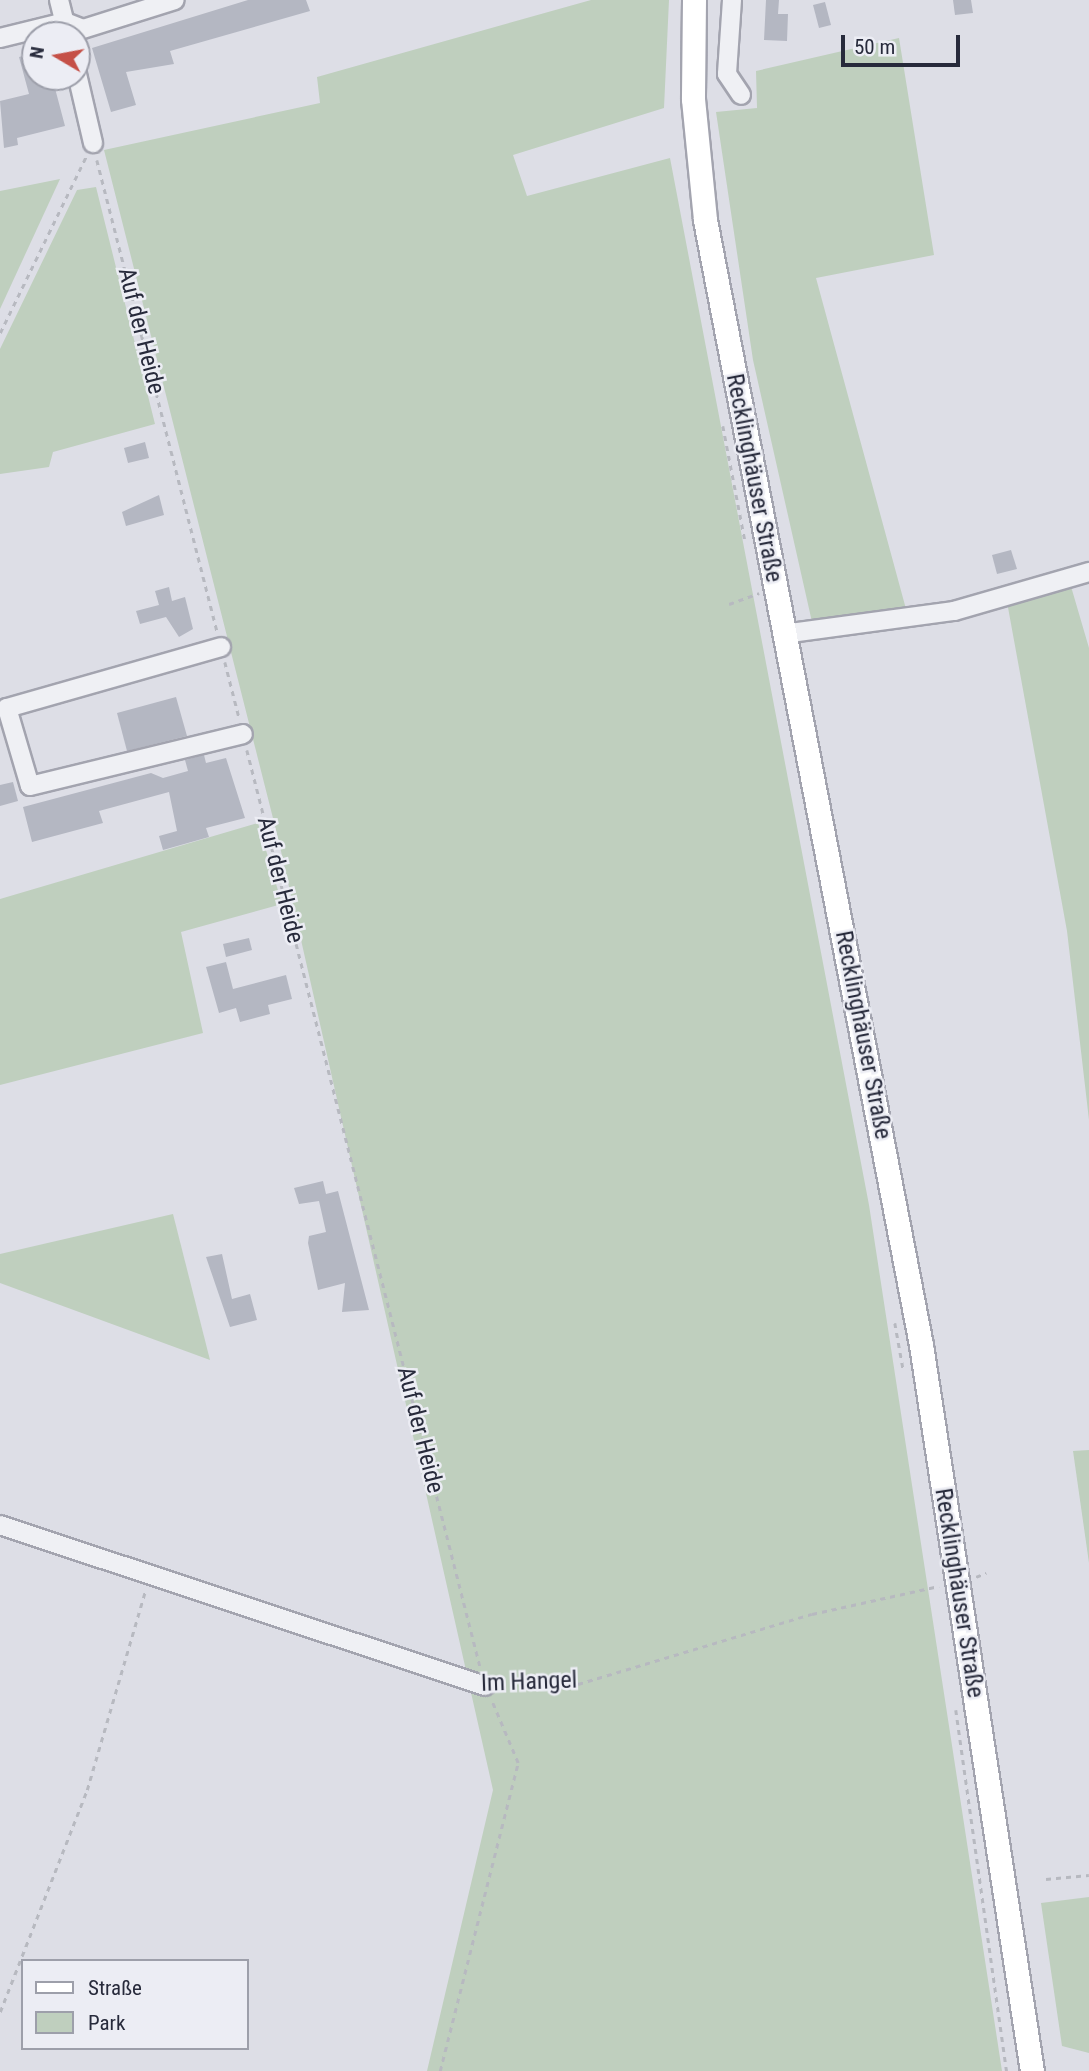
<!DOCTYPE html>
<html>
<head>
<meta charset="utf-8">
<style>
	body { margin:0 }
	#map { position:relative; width:1089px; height:2071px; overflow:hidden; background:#dddee6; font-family:"Roboto Condensed",sans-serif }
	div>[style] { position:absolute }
	.green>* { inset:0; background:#bfcfbe }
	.building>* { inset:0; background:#b4b7c2 }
	.path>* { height:2.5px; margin-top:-1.25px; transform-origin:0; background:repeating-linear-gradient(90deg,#b7b9c0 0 5px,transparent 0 10px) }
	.roads { filter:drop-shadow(2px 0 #a3a4af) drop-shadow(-2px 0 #a3a4af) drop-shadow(0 2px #a3a4af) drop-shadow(0 -2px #a3a4af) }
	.minor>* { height:18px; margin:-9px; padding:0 9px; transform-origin:9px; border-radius:9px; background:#eff0f4 }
	.major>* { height:23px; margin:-11.5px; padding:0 11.5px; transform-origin:11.5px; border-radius:11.5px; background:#fff }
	span { translate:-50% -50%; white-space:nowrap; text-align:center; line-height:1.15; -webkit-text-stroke:5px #ecedf4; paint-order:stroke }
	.street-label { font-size:24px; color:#272a3b }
	.legend { position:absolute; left:21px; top:1959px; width:228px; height:91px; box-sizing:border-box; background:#ecedf4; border:2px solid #9d9faa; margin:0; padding:9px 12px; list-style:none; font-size:21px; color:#272a3b }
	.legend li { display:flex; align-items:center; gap:14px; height:35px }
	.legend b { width:35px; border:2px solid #9d9faa }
	.north { position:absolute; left:21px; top:21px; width:70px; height:70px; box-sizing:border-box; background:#ecedf4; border:2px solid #9d9faa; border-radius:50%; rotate:280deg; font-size:19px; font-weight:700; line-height:28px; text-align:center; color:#272a3b }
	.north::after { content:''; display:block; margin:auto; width:24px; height:32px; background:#c55047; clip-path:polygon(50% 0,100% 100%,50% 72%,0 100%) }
	.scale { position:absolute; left:841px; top:35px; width:119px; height:32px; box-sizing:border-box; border:4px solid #272a3b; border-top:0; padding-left:9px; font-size:21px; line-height:24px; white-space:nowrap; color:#272a3b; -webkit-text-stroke:5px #ecedf4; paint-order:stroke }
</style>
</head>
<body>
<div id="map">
	<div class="green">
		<div style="clip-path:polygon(591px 0,669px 0,664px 108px,513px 155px,527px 196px,670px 158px,869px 1205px,1002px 2071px,427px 2071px,493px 1790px,278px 838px,104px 150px,320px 103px,317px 77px)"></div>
		<div style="clip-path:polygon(899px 38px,934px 255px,816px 278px,906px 609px,812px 622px,753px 360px,716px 112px,757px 108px,756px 71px)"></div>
		<div style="clip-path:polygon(60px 179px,0 309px,0 191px)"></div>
		<div style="clip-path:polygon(96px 187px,155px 424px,53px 452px,49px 467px,0 474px,0 349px,77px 190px)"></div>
		<div style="clip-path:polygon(1070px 583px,1089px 648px,1089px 1120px,1067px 931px,1007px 602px)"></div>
		<div style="clip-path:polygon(258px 823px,282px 904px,181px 932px,203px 1033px,0 1085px,0 899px)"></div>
		<div style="clip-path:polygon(173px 1214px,210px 1360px,0 1283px,0 1254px)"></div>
		<div style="clip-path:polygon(1089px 1450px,1089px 1563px,1073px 1451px)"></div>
		<div style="clip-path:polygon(1089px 1897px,1089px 2053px,1062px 2046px,1041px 1903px)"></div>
	</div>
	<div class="building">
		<div style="clip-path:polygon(248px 0,306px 0,310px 11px,170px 51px,174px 64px,126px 72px,136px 105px,111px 112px,92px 48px)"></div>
		<div style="clip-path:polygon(766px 0,779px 0,778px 14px,788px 14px,787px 41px,764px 40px)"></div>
		<div style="clip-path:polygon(953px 0,971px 0,973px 13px,955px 15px)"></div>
		<div style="clip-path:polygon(825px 2px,831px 25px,819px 28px,813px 5px)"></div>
		<div style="clip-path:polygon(35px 53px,35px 77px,52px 77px,65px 126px,17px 138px,18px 145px,4px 148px,0 101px,29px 94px,19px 57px)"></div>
		<div style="clip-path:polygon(145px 442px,149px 458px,128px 463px,124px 448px)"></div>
		<div style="clip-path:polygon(159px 495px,164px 515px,126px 526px,122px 512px)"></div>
		<div style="clip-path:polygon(1011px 550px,1017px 569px,997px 574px,992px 555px)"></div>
		<div style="clip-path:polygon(169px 587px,172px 601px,185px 597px,193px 629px,179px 637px,166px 617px,140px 624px,136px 611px,159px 605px,155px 591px)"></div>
		<div style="clip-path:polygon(176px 697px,187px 736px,127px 751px,117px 713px)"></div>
		<div style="clip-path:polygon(204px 755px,206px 763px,226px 758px,245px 818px,206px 828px,209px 837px,163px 850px,159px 836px,177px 831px,169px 792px,99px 811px,103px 823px,32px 842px,23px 807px,151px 773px,163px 778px,188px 771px,185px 760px)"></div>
		<div style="clip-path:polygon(13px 782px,18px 801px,0 806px,0 785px)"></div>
		<div style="clip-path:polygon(249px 938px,252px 950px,226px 957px,223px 944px)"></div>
		<div style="clip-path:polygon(226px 962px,233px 989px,286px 975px,292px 999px,268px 1005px,270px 1014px,240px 1022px,236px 1008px,219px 1013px,206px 967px)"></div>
		<div style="clip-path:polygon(323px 1181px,326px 1194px,338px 1191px,369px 1310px,342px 1312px,345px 1283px,318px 1290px,308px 1243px,309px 1236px,326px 1232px,319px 1201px,299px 1204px,294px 1188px)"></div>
		<div style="clip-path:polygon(222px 1254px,232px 1299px,250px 1294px,257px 1320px,230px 1327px,206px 1257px)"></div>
	</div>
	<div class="path">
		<div style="left:97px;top:160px;width:487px;rotate:75.7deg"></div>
		<div style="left:0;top:333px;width:196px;rotate:-64deg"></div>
		<div style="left:723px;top:426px;width:116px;rotate:79.1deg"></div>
		<div style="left:729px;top:604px;width:32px;rotate:-20deg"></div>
		<div style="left:225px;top:662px;width:57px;rotate:75.7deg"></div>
		<div style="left:247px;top:750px;width:945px;rotate:75.73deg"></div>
		<div style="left:895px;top:1323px;width:46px;rotate:79.9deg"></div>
		<div style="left:976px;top:1577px;width:11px;rotate:-22deg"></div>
		<div style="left:501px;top:1685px;width:77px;rotate:-0.7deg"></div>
		<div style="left:578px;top:1684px;width:244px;rotate:-16.7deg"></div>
		<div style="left:812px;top:1614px;width:130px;rotate:-12.4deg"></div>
		<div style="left:956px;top:1710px;width:365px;rotate:82deg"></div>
		<div style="left:1046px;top:1879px;width:43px;rotate:-5.3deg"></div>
		<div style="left:0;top:2012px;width:238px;rotate:-68.6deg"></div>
		<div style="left:87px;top:1790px;width:206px;rotate:-73.7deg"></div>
		<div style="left:440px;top:2071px;width:318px;rotate:-75.8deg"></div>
		<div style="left:518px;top:1763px;width:69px;rotate:-112.9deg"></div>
	</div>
	<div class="roads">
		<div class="minor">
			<div style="left:59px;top:0;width:33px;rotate:76deg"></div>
			<div style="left:732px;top:0;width:74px;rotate:93.9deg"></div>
			<div style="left:727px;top:74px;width:25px;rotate:56deg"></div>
			<div style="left:0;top:38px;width:67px;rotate:-13.8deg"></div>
			<div style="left:65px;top:22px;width:19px;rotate:21deg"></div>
			<div style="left:83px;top:29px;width:96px;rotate:-17.5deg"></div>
			<div style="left:77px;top:74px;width:71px;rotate:76.9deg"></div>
			<div style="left:783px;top:634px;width:173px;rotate:-7.7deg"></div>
			<div style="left:954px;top:611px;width:141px;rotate:-16.1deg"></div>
			<div style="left:221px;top:647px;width:223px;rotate:164.1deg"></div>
			<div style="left:7px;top:708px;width:81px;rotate:73.6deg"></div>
			<div style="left:30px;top:786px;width:219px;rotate:-13.7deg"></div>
			<div style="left:0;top:1525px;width:511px;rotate:18.36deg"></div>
		</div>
		<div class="major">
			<div style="left:694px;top:0;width:99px;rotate:90.6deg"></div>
			<div style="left:693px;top:99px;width:122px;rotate:84.3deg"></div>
			<div style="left:705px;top:220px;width:1146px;rotate:79.13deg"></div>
			<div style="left:921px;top:1345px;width:734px;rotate:81.31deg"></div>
		</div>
	</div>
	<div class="street-label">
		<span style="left:141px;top:331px;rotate:76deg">Auf der Heide</span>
		<span style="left:754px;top:478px;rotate:79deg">Recklinghäuser Straße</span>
		<span style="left:280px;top:880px;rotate:76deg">Auf der Heide</span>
		<span style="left:863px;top:1035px;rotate:79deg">Recklinghäuser Straße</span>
		<span style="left:420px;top:1430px;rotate:76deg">Auf der Heide</span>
		<span style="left:959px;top:1593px;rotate:81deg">Recklinghäuser Straße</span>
		<span style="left:529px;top:1682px;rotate:-2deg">Im Hangel</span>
	</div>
	<ul class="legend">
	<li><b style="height:9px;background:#fff"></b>Straße</li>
	<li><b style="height:19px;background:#bfcfbe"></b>Park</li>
	</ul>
	<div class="north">N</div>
	<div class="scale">50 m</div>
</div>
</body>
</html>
